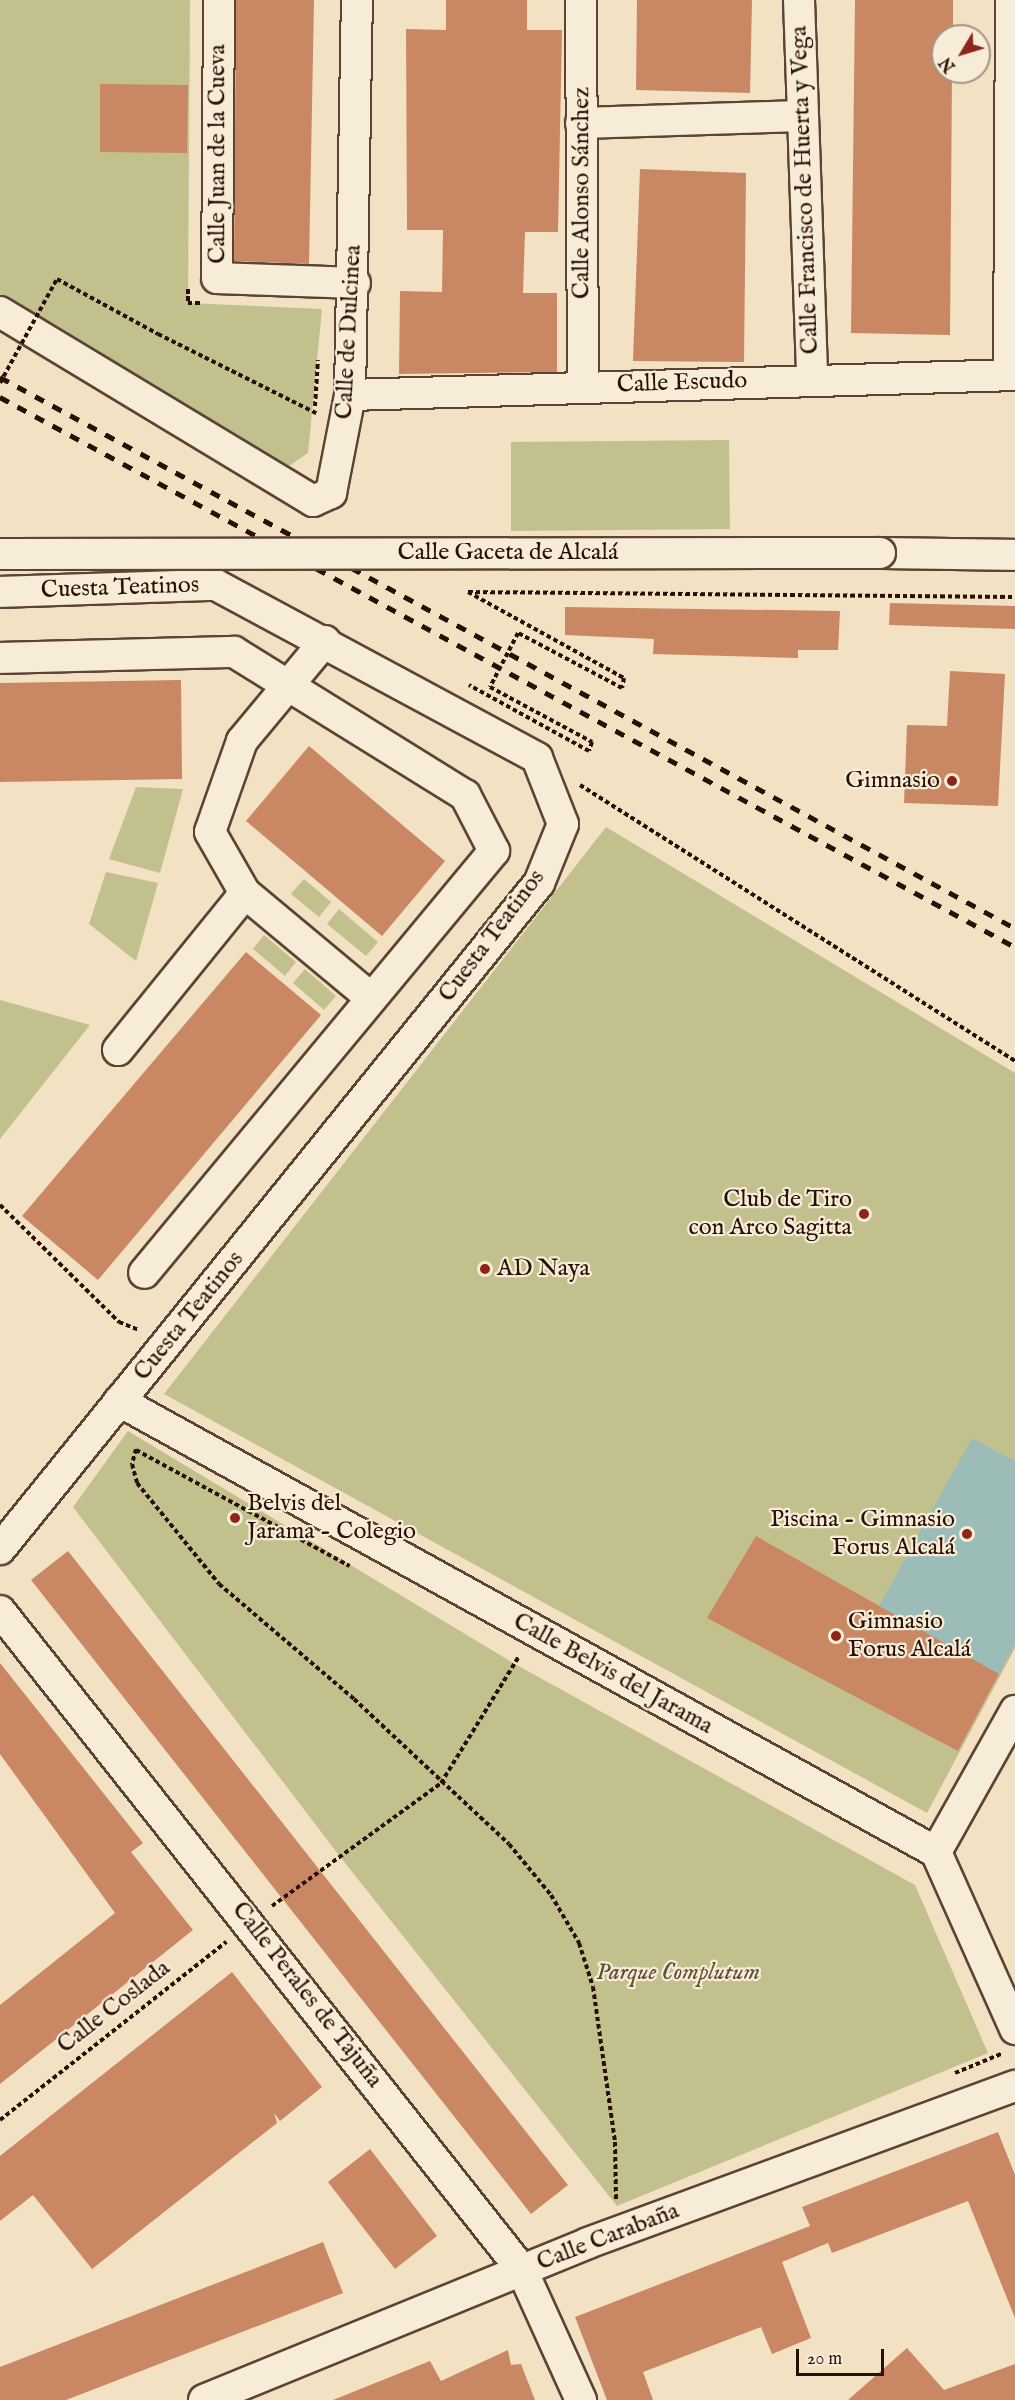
<!DOCTYPE html>
<html>
<head>
<meta charset="utf-8">
<style>
	body { margin:0 }
	#map { position:relative; width:1015px; height:2400px; overflow:hidden; background:#f2e1c2; font-family:"IM FELL English",serif }
	div>[style] { position:absolute }
	.green>* { inset:0; background:#c2c18e }
	.water>* { inset:0; background:#9cbcb8 }
	.building>* { inset:0; background:#ca8763 }
	.path>* { height:4px; margin-top:-2px; transform-origin:0; background:repeating-linear-gradient(90deg,#2a1004 0 4.5px,transparent 0 7.5px) }
	.roads { filter:drop-shadow(2px 0 #5c4434) drop-shadow(-2px 0 #5c4434) drop-shadow(0 2px #5c4434) drop-shadow(0 -2px #5c4434) }
	.street>* { height:30px; margin:-15px; padding:0 15px; transform-origin:15px; border-radius:15px; background:#f7ecd7 }
	.rail>* { height:4.5px; margin-top:-2.25px; transform-origin:0; background:repeating-linear-gradient(90deg,#2a1004 0 10px,transparent 0 20px) }
	.path-bridge>* { height:4px; margin-top:-2px; transform-origin:0; background:repeating-linear-gradient(90deg,#2a1004 0 4.5px,transparent 0 7.5px) }
	.bridges { filter:drop-shadow(2px 0 #5c4434) drop-shadow(-2px 0 #5c4434) drop-shadow(0 2px #5c4434) drop-shadow(0 -2px #5c4434) }
	.street-bridge>* { height:30px; margin:-15px; padding:0 15px; transform-origin:15px; border-radius:15px; background:#f7ecd7 }
	.dots>* { width:16px; height:16px; translate:-50% -50%; box-sizing:border-box; border:3px solid #f7ecd7; border-radius:50% }
	span { translate:-50% -50%; white-space:nowrap; text-align:center; line-height:1.15; -webkit-text-stroke:4.5px #f7ecd7; paint-order:stroke }
	.street-label { font-size:24px; color:#2a1004 }
	.poi-label { font-size:24px; color:#2a1004 }
	.right { translate:-100% -50%; text-align:right }
	.left { translate:0 -50%; text-align:left }
	.park-label { font-size:24px; color:#5f4e34; font-style:italic }
	.north { position:absolute; left:931px; top:24px; width:60px; height:60px; box-sizing:border-box; background:#f7ecd7; border:2px solid #a59483; border-radius:50%; rotate:232deg; font-size:16px; font-weight:700; line-height:24px; text-align:center; color:#2a1004 }
	.north::after { content:''; display:block; margin:auto; width:21px; height:27px; background:#8f2418; clip-path:polygon(50% 0,100% 100%,50% 72%,0 100%) }
	.scale { position:absolute; left:796px; top:2349px; width:88px; height:27px; box-sizing:border-box; border:3px solid #2a1004; border-top:0; padding-left:8px; font-size:18px; line-height:21px; white-space:nowrap; color:#2a1004; -webkit-text-stroke:4px #f7ecd7; paint-order:stroke }
</style>
</head>
<body>
<div id="map">
	<div class="green">
		<div style="clip-path:polygon(0 0,190px 0,188px 303px,322px 309px,308px 453px,280px 472px,0 302px)"></div>
		<div style="clip-path:polygon(729px 440px,730px 529px,511px 531px,511px 442px)"></div>
		<div style="clip-path:polygon(136px 787px,183px 789px,160px 873px,109px 859px)"></div>
		<div style="clip-path:polygon(606px 827px,1015px 1073px,1015px 1648px,927px 1813px,164px 1394px)"></div>
		<div style="clip-path:polygon(106px 872px,158px 883px,136px 961px,89px 924px)"></div>
		<div style="clip-path:polygon(304px 879px,331px 902px,319px 917px,291px 894px)"></div>
		<div style="clip-path:polygon(339px 909px,378px 942px,366px 956px,327px 924px)"></div>
		<div style="clip-path:polygon(264px 935px,296px 962px,285px 976px,253px 949px)"></div>
		<div style="clip-path:polygon(305px 969px,336px 996px,324px 1010px,293px 983px)"></div>
		<div style="clip-path:polygon(0 1000px,90px 1025px,0 1139px)"></div>
		<div style="clip-path:polygon(128px 1431px,515px 1664px,915px 1885px,988px 2053px,617px 2206px,338px 1854px,73px 1507px)"></div>
	</div>
	<div class="water">
		<div style="clip-path:polygon(972px 1438px,1015px 1461px,1015px 1644px,999px 1674px,879px 1606px)"></div>
	</div>
	<div class="building">
		<div style="clip-path:polygon(236px 0,314px 0,309px 264px,234px 261px)"></div>
		<div style="clip-path:polygon(446px 0,527px 0,527px 30px,562px 30px,558px 232px,525px 232px,523px 293px,557px 293px,557px 372px,399px 374px,400px 291px,442px 292px,443px 230px,407px 230px,406px 29px,446px 30px)"></div>
		<div style="clip-path:polygon(637px 0,752px 0,750px 93px,636px 90px)"></div>
		<div style="clip-path:polygon(855px 0,953px 0,953px 36px,943px 36px,943px 72px,952px 72px,950px 335px,851px 333px)"></div>
		<div style="clip-path:polygon(100px 84px,188px 85px,187px 153px,100px 152px)"></div>
		<div style="clip-path:polygon(640px 169px,746px 173px,744px 362px,633px 361px)"></div>
		<div style="clip-path:polygon(890px 603px,1015px 606px,1015px 629px,889px 625px)"></div>
		<div style="clip-path:polygon(565px 607px,840px 611px,838px 650px,798px 650px,798px 658px,653px 654px,654px 639px,565px 635px)"></div>
		<div style="clip-path:polygon(950px 671px,1005px 674px,998px 806px,904px 803px,907px 725px,947px 726px)"></div>
		<div style="clip-path:polygon(181px 680px,182px 779px,0 782px,0 683px)"></div>
		<div style="clip-path:polygon(309px 746px,445px 861px,382px 936px,246px 821px)"></div>
		<div style="clip-path:polygon(246px 952px,321px 1015px,98px 1280px,22px 1216px)"></div>
		<div style="clip-path:polygon(756px 1536px,999px 1674px,958px 1751px,707px 1618px)"></div>
		<div style="clip-path:polygon(68px 1551px,568px 2185px,531px 2214px,31px 1580px)"></div>
		<div style="clip-path:polygon(0 1663px,143px 1843px,131px 1852px,193px 1930px,0 2084px,0 2005px,115px 1913px,0 1754px)"></div>
		<div style="clip-path:polygon(232px 1972px,322px 2087px,280px 2121px,274px 2113px,277px 2123px,92px 2269px,33px 2195px,0 2221px,0 2156px)"></div>
		<div style="clip-path:polygon(998px 2132px,1015px 2175px,1015px 2318px,968px 2201px,832px 2253px,828px 2243px,782px 2262px,811px 2338px,772px 2354px,761px 2327px,643px 2372px,653px 2400px,607px 2400px,575px 2317px,810px 2226px,802px 2207px)"></div>
		<div style="clip-path:polygon(370px 2149px,437px 2236px,395px 2269px,328px 2182px)"></div>
		<div style="clip-path:polygon(323px 2242px,343px 2293px,66px 2400px,0 2400px,0 2367px)"></div>
		<div style="clip-path:polygon(907px 2348px,944px 2390px,1015px 2364px,1015px 2400px,848px 2400px)"></div>
		<div style="clip-path:polygon(508px 2350px,511px 2365px,521px 2364px,535px 2400px,333px 2400px,430px 2361px,441px 2381px)"></div>
	</div>
	<div class="path">
		<div style="left:188px;top:289px;width:14px;rotate:90deg"></div>
		<div style="left:188px;top:303px;width:12px"></div>
		<div style="left:158px;top:334px;width:177px;rotate:26.6deg"></div>
		<div style="left:315px;top:406px;width:46px;rotate:-86.3deg"></div>
		<div style="left:468px;top:592px;width:547px;rotate:0.52deg"></div>
		<div style="left:580px;top:785px;width:515px;rotate:32.39deg"></div>
		<div style="left:0;top:1205px;width:167px;rotate:44.5deg"></div>
		<div style="left:119px;top:1322px;width:22px;rotate:22deg"></div>
		<div style="left:136px;top:1449px;width:16px;rotate:105deg"></div>
		<div style="left:132px;top:1464px;width:20px;rotate:75deg"></div>
		<div style="left:137px;top:1483px;width:130px;rotate:50.9deg"></div>
		<div style="left:219px;top:1584px;width:177px;rotate:40.4deg"></div>
		<div style="left:354px;top:1699px;width:212px;rotate:43.1deg"></div>
		<div style="left:509px;top:1844px;width:66px;rotate:50.5deg"></div>
		<div style="left:551px;top:1895px;width:56px;rotate:59.7deg"></div>
		<div style="left:579px;top:1943px;width:46px;rotate:72.3deg"></div>
		<div style="left:593px;top:1987px;width:157px;rotate:81.9deg"></div>
		<div style="left:615px;top:2142px;width:58px;rotate:89deg"></div>
		<div style="left:136px;top:1450px;width:243px;rotate:28.5deg"></div>
		<div style="left:272px;top:1906px;width:209px;rotate:-36deg"></div>
		<div style="left:441px;top:1783px;width:149px;rotate:-58.4deg"></div>
		<div style="left:955px;top:2073px;width:50px;rotate:-22.4deg"></div>
		<div style="left:0;top:2120px;width:288px;rotate:-38.2deg"></div>
	</div>
	<div class="roads">
		<div class="street">
			<div style="left:219px;top:0;width:278px;rotate:90.4deg"></div>
			<div style="left:217px;top:278px;width:138px;rotate:2.1deg"></div>
			<div style="left:581px;top:0;width:386px;rotate:89.7deg"></div>
			<div style="left:799px;top:0;width:379px;rotate:88deg"></div>
			<div style="left:581px;top:123px;width:221px;rotate:-1.8deg"></div>
			<div style="left:0;top:312px;width:366px;rotate:31.1deg"></div>
			<div style="left:313px;top:501px;width:20px;rotate:-24deg"></div>
			<div style="left:331px;top:493px;width:100px;rotate:-79deg"></div>
			<div style="left:350px;top:395px;width:395px;rotate:-89deg"></div>
			<div style="left:1009px;top:374px;width:374px;rotate:-89.7deg"></div>
			<div style="left:350px;top:395px;width:665px;rotate:-1.72deg"></div>
			<div style="left:880px;top:553px;width:135px;rotate:0.8deg"></div>
			<div style="left:0;top:592px;width:216px;rotate:-1.9deg"></div>
			<div style="left:216px;top:585px;width:365px;rotate:28.3deg"></div>
			<div style="left:537px;top:758px;width:71px;rotate:68.5deg"></div>
			<div style="left:563px;top:824px;width:64px;rotate:112.1deg"></div>
			<div style="left:539px;top:883px;width:857px;rotate:128.98deg"></div>
			<div style="left:325px;top:641px;width:130px;rotate:129.7deg"></div>
			<div style="left:242px;top:741px;width:96px;rotate:109.4deg"></div>
			<div style="left:210px;top:832px;width:70px;rotate:60.2deg"></div>
			<div style="left:245px;top:893px;width:164px;rotate:39.8deg"></div>
			<div style="left:0;top:658px;width:234px;rotate:-1.5deg"></div>
			<div style="left:234px;top:652px;width:272px;rotate:31.8deg"></div>
			<div style="left:465px;top:795px;width:63px;rotate:62.6deg"></div>
			<div style="left:494px;top:851px;width:548px;rotate:129.67deg"></div>
			<div style="left:118px;top:1050px;width:202px;rotate:-51deg"></div>
			<div style="left:119px;top:1401px;width:933px;rotate:28.9deg"></div>
			<div style="left:936px;top:1852px;width:194px;rotate:65.9deg"></div>
			<div style="left:0;top:1611px;width:841px;rotate:51.62deg"></div>
			<div style="left:522px;top:2270px;width:143px;rotate:65.6deg"></div>
			<div style="left:936px;top:1852px;width:162px;rotate:-60.7deg"></div>
			<div style="left:204px;top:2400px;width:415px;rotate:-22.2deg"></div>
			<div style="left:588px;top:2243px;width:455px;rotate:-20.2deg"></div>
		</div>
	</div>
	<div class="rail">
		<div style="left:0;top:377px;width:1155px;rotate:28.5deg"></div>
		<div style="left:0;top:397px;width:1154px;rotate:28.45deg"></div>
	</div>
	<div class="path-bridge">
		<div style="left:0;top:383px;width:119px;rotate:-61.3deg"></div>
		<div style="left:57px;top:279px;width:115px;rotate:28.6deg"></div>
		<div style="left:468px;top:592px;width:178px;rotate:28.9deg"></div>
		<div style="left:624px;top:678px;width:10px;rotate:101deg"></div>
		<div style="left:622px;top:688px;width:118px;rotate:-152.1deg"></div>
		<div style="left:518px;top:633px;width:61px;rotate:117.4deg"></div>
		<div style="left:490px;top:687px;width:116px;rotate:28.3deg"></div>
		<div style="left:592px;top:742px;width:9px;rotate:108deg"></div>
		<div style="left:589px;top:751px;width:137px;rotate:-151.2deg"></div>
	</div>
	<div class="bridges">
		<div class="street-bridge">
			<div style="left:0;top:554px;width:880px;rotate:-0.07deg"></div>
		</div>
	</div>
	<div class="dots">
		<div style="left:952px;top:781px;background:#8f2418"></div>
		<div style="left:864px;top:1214px;background:#8f2418"></div>
		<div style="left:485px;top:1269px;background:#8f2418"></div>
		<div style="left:235px;top:1518px;background:#8f2418"></div>
		<div style="left:967px;top:1534px;background:#8f2418"></div>
		<div style="left:836px;top:1636px;background:#8f2418"></div>
	</div>
	<div class="street-label">
		<span style="left:218px;top:154px;rotate:-90deg">Calle Juan de la Cueva</span>
		<span style="left:805px;top:190px;rotate:-92deg">Calle Francisco de Huerta y Vega</span>
		<span style="left:582px;top:193px;rotate:-90deg">Calle Alonso Sánchez</span>
		<span style="left:349px;top:332px;rotate:-87deg">Calle de Dulcinea</span>
		<span style="left:682px;top:383px;rotate:-2deg">Calle Escudo</span>
		<span style="left:508px;top:553px">Calle Gaceta de Alcalá</span>
		<span style="left:120px;top:588px;rotate:-2deg">Cuesta Teatinos</span>
		<span style="left:492px;top:936px;rotate:-53deg">Cuesta Teatinos</span>
		<span style="left:189px;top:1316px;rotate:-51deg">Cuesta Teatinos</span>
		<span style="left:613px;top:1674px;rotate:29deg">Calle Belvis del Jarama</span>
		<span style="left:307px;top:1995px;rotate:52deg">Calle Perales de Tajuña</span>
		<span style="left:114px;top:2007px;rotate:-38deg">Calle Coslada</span>
		<span style="left:608px;top:2237px;rotate:-21deg">Calle Carabaña</span>
	</div>
	<div class="poi-label">
		<span class="right" style="left:940px;top:781px">Gimnasio</span>
		<span class="right" style="left:852px;top:1214px">Club de Tiro<br>con Arco Sagitta</span>
		<span class="left" style="left:497px;top:1269px">AD Naya</span>
		<span class="left" style="left:247px;top:1518px">Belvis del<br>Jarama - Colegio</span>
		<span class="right" style="left:955px;top:1534px">Piscina - Gimnasio<br>Forus Alcalá</span>
		<span class="left" style="left:848px;top:1636px">Gimnasio<br>Forus Alcalá</span>
	</div>
	<div class="park-label">
		<span style="left:678px;top:1973px">Parque Complutum</span>
	</div>
	<div class="north">N</div>
	<div class="scale">20 m</div>
</div>
</body>
</html>
